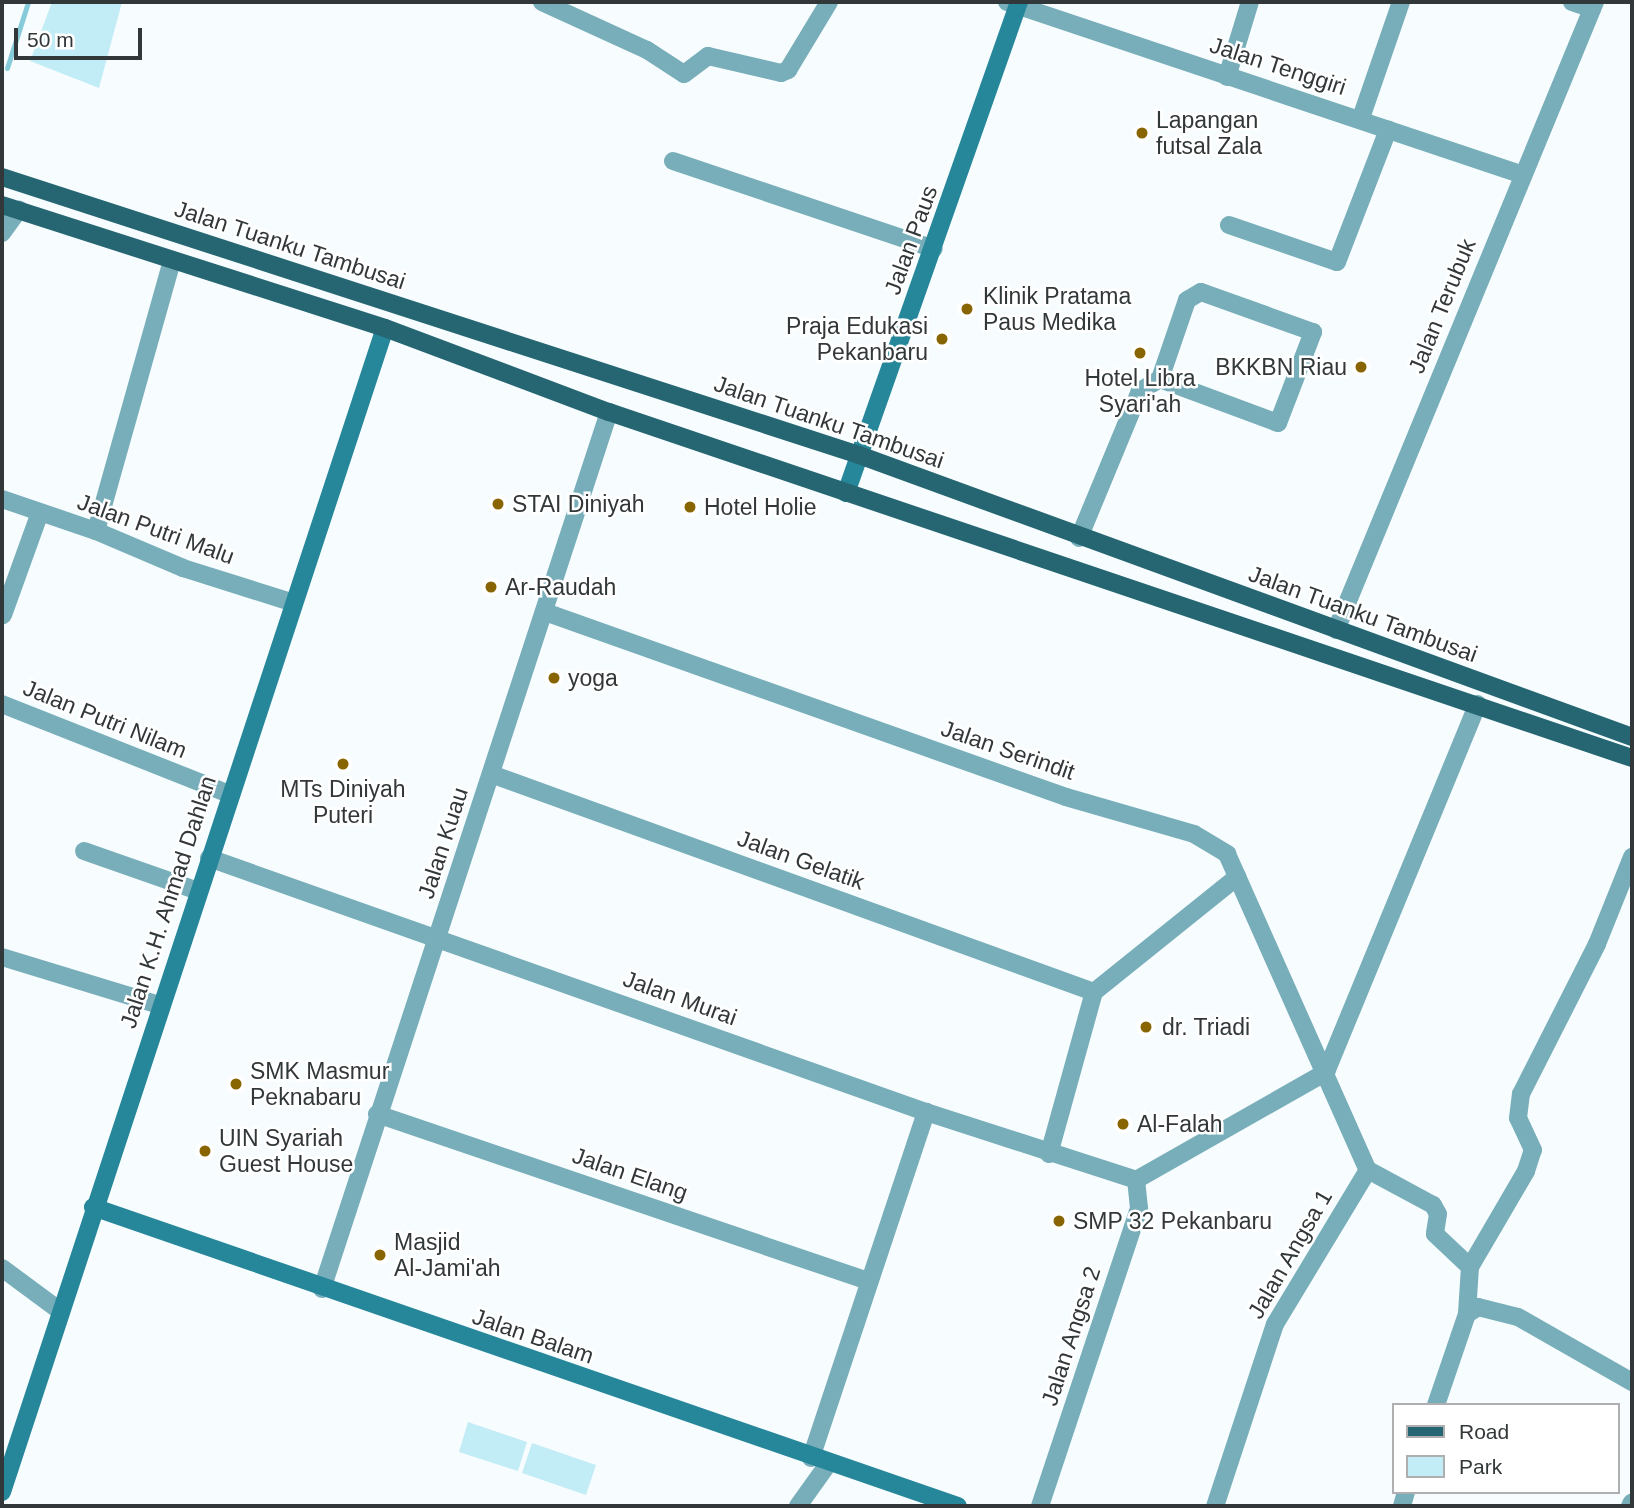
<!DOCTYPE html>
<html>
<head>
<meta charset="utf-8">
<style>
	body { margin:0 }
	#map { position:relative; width:1634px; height:1508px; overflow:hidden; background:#f7fdfe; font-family:Helvetica,sans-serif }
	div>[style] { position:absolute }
	.green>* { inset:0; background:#c2ecf6 }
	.stream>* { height:5px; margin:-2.5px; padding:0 2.5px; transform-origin:2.5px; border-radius:2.5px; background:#86cbda }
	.minor>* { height:18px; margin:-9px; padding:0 9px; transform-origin:9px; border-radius:9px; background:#78aeba }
	.secondary>* { height:18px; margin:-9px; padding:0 9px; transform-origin:9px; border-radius:9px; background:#27879a }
	.primary>* { height:18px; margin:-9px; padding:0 9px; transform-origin:9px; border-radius:9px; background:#266673 }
	.dots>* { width:19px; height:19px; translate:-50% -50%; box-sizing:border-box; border:4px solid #fff; border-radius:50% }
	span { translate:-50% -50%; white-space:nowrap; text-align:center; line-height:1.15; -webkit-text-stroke:5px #fff; paint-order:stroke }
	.street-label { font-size:23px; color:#323839 }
	.poi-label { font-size:23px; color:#323839 }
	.left { translate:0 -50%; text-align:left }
	.right { translate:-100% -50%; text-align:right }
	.frame { position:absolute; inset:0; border:4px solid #323839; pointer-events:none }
	.legend { position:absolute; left:1392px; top:1403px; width:228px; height:91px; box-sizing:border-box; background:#fff; border:2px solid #adafb0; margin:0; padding:9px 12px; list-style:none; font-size:21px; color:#323839 }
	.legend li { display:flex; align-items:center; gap:14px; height:35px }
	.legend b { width:35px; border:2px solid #adafb0 }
	.scale { position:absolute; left:14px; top:28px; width:128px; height:32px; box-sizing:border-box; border:4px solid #323839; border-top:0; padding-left:9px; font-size:21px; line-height:24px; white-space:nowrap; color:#323839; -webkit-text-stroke:5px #fff; paint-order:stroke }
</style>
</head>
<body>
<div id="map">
	<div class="green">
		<div style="clip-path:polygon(52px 2px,122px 2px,99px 88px,30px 61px)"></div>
		<div style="clip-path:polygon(468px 1422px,527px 1442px,518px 1471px,459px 1452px)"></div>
		<div style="clip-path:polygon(532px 1443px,596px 1465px,586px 1495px,522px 1473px)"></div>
	</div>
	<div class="stream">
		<div style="left:7px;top:68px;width:69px;rotate:-72.3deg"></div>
	</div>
	<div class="minor">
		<div style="left:542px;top:2px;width:115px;rotate:24.6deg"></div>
		<div style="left:647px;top:50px;width:44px;rotate:33deg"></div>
		<div style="left:684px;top:74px;width:30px;rotate:-37deg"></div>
		<div style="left:708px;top:56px;width:75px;rotate:13.1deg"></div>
		<div style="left:781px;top:73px;width:8px;rotate:-23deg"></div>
		<div style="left:788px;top:70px;width:79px;rotate:-58.9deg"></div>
		<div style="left:1007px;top:2px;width:544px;rotate:18.53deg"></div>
		<div style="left:1572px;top:2px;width:21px;rotate:19deg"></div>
		<div style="left:1227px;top:77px;width:78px;rotate:-73deg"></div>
		<div style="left:1361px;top:118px;width:123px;rotate:-71deg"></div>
		<div style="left:673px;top:161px;width:275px;rotate:18.6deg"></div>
		<div style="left:1229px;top:225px;width:114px;rotate:18.9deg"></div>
		<div style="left:1337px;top:262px;width:142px;rotate:-68.9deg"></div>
		<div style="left:2px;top:233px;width:29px;rotate:-54deg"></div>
		<div style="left:2px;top:499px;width:99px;rotate:18.8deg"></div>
		<div style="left:96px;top:531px;width:95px;rotate:23deg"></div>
		<div style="left:183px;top:568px;width:116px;rotate:17.5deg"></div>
		<div style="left:96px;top:531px;width:280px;rotate:-74.3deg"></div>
		<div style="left:1079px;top:538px;width:159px;rotate:-67.5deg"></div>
		<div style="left:1140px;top:391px;width:23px;rotate:-31deg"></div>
		<div style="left:1160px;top:379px;width:83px;rotate:-71.1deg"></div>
		<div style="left:1187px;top:300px;width:16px;rotate:-30deg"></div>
		<div style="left:1201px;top:292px;width:119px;rotate:19.7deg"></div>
		<div style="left:1313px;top:332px;width:97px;rotate:111deg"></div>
		<div style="left:1278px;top:423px;width:126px;rotate:-159.6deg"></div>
		<div style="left:545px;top:612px;width:553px;rotate:19.55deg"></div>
		<div style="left:1066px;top:797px;width:133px;rotate:16.1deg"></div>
		<div style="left:1194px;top:834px;width:39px;rotate:31deg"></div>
		<div style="left:1227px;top:854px;width:346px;rotate:66deg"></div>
		<div style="left:1368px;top:1170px;width:180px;rotate:121.1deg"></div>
		<div style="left:1275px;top:1324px;width:192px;rotate:108.2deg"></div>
		<div style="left:3px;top:615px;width:109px;rotate:-70.2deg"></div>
		<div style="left:1336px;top:630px;width:679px;rotate:-67.59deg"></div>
		<div style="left:2px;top:704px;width:244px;rotate:21.6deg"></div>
		<div style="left:491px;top:774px;width:641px;rotate:19.88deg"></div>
		<div style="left:84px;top:851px;width:121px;rotate:19.3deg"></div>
		<div style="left:209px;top:858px;width:761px;rotate:19.51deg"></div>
		<div style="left:926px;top:1112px;width:221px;rotate:17.9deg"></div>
		<div style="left:2px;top:957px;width:164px;rotate:17deg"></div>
		<div style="left:377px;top:1114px;width:519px;rotate:18.78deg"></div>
		<div style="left:1049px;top:1154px;width:168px;rotate:-74.5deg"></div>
		<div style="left:1094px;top:992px;width:184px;rotate:-38.8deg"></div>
		<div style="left:1368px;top:1170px;width:74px;rotate:28.3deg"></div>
		<div style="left:1433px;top:1205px;width:10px;rotate:61deg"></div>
		<div style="left:1438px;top:1214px;width:20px;rotate:99deg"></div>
		<div style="left:1435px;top:1234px;width:48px;rotate:43.3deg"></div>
		<div style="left:1470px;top:1267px;width:47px;rotate:93.7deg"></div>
		<div style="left:1136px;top:1180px;width:219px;rotate:-29.6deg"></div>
		<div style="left:1326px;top:1072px;width:398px;rotate:-67.6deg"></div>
		<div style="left:1470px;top:1267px;width:111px;rotate:-59.7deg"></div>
		<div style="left:1526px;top:1171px;width:22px;rotate:-72deg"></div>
		<div style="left:1533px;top:1150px;width:35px;rotate:-115deg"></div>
		<div style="left:1518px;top:1118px;width:24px;rotate:-83deg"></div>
		<div style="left:1521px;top:1094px;width:168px;rotate:-63.1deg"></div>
		<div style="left:1597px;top:944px;width:94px;rotate:-68.1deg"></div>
		<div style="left:2px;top:1268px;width:71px;rotate:36.4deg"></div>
		<div style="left:322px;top:1289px;width:923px;rotate:-71.88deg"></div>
		<div style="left:1436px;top:1405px;width:96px;rotate:-71.2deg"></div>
		<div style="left:1467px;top:1314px;width:13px;rotate:-32deg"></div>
		<div style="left:1478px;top:1307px;width:41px;rotate:14deg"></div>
		<div style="left:1518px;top:1317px;width:131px;rotate:29.7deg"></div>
		<div style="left:811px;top:1458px;width:365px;rotate:-71.6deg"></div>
		<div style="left:798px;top:1506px;width:52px;rotate:-54.5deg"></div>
		<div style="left:1040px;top:1506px;width:314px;rotate:-71.6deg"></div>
		<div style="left:1139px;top:1208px;width:28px;rotate:-96deg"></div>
		<div style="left:1402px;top:1506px;width:15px;rotate:-74deg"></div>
		<div style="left:1630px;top:1506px;width:4px;rotate:-63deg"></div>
	</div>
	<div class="secondary">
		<div style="left:846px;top:493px;width:521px;rotate:-70.59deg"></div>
		<div style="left:93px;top:1207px;width:915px;rotate:19.07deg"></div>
		<div style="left:2px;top:1492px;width:1225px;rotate:-71.79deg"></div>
	</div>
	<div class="primary">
		<div style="left:2px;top:177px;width:901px;rotate:17.97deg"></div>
		<div style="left:859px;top:455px;width:823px;rotate:20.04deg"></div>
		<div style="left:2px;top:205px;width:402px;rotate:17.8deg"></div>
		<div style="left:385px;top:328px;width:239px;rotate:20.6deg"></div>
		<div style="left:609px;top:412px;width:1080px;rotate:18.69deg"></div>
	</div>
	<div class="dots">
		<div style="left:1142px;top:133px;background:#886500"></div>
		<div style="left:967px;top:309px;background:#886500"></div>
		<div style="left:942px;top:339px;background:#886500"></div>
		<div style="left:1140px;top:353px;background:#886500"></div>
		<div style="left:1361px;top:367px;background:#886500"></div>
		<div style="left:498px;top:504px;background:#886500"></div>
		<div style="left:690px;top:507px;background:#886500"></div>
		<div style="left:491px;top:587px;background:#886500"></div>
		<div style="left:554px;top:678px;background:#886500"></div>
		<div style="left:343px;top:764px;background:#886500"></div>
		<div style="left:1146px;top:1027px;background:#886500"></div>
		<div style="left:236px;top:1084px;background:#886500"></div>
		<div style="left:1123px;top:1124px;background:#886500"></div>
		<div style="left:205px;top:1151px;background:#886500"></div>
		<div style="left:1059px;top:1221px;background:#886500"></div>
		<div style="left:380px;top:1255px;background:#886500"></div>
	</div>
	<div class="street-label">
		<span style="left:1278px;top:66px;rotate:18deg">Jalan Tenggiri</span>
		<span style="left:911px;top:240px;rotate:-70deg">Jalan Paus</span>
		<span style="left:290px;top:245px;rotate:18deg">Jalan Tuanku Tambusai</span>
		<span style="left:1442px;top:306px;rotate:-68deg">Jalan Terubuk</span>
		<span style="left:829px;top:422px;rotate:19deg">Jalan Tuanku Tambusai</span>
		<span style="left:156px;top:529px;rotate:20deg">Jalan Putri Malu</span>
		<span style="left:1363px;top:614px;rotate:20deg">Jalan Tuanku Tambusai</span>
		<span style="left:105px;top:719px;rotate:22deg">Jalan Putri Nilam</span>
		<span style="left:1008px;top:750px;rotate:19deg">Jalan Serindit</span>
		<span style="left:443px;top:843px;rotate:-72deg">Jalan Kuau</span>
		<span style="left:801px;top:860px;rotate:20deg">Jalan Gelatik</span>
		<span style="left:168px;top:902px;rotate:-72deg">Jalan K.H. Ahmad Dahlan</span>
		<span style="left:680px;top:998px;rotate:20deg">Jalan Murai</span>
		<span style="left:630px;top:1174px;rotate:19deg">Jalan Elang</span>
		<span style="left:1290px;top:1254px;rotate:-60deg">Jalan Angsa 1</span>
		<span style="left:533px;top:1336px;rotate:19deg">Jalan Balam</span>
		<span style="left:1071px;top:1336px;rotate:-72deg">Jalan Angsa 2</span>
	</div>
	<div class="poi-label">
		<span class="left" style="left:1156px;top:133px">Lapangan<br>futsal Zala</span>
		<span class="left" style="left:983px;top:309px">Klinik Pratama<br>Paus Medika</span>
		<span class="right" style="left:928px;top:339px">Praja Edukasi<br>Pekanbaru</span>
		<span class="right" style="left:1347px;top:367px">BKKBN Riau</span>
		<span style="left:1140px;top:391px">Hotel Libra<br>Syari'ah</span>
		<span class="left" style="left:512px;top:504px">STAI Diniyah</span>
		<span class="left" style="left:704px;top:507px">Hotel Holie</span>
		<span class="left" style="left:505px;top:587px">Ar-Raudah</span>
		<span class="left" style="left:568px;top:678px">yoga</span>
		<span style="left:343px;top:802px">MTs Diniyah<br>Puteri</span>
		<span class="left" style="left:1162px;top:1027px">dr. Triadi</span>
		<span class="left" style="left:250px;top:1084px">SMK Masmur<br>Peknabaru</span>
		<span class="left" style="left:1137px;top:1124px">Al-Falah</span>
		<span class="left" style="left:219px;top:1151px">UIN Syariah<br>Guest House</span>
		<span class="left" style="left:1073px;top:1221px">SMP 32 Pekanbaru</span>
		<span class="left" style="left:394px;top:1255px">Masjid<br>Al-Jami'ah</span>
	</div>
	<div class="frame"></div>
	<ul class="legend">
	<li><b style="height:9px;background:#266673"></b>Road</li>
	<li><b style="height:19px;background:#c2ecf6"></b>Park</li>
	</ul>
	<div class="scale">50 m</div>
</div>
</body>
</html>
